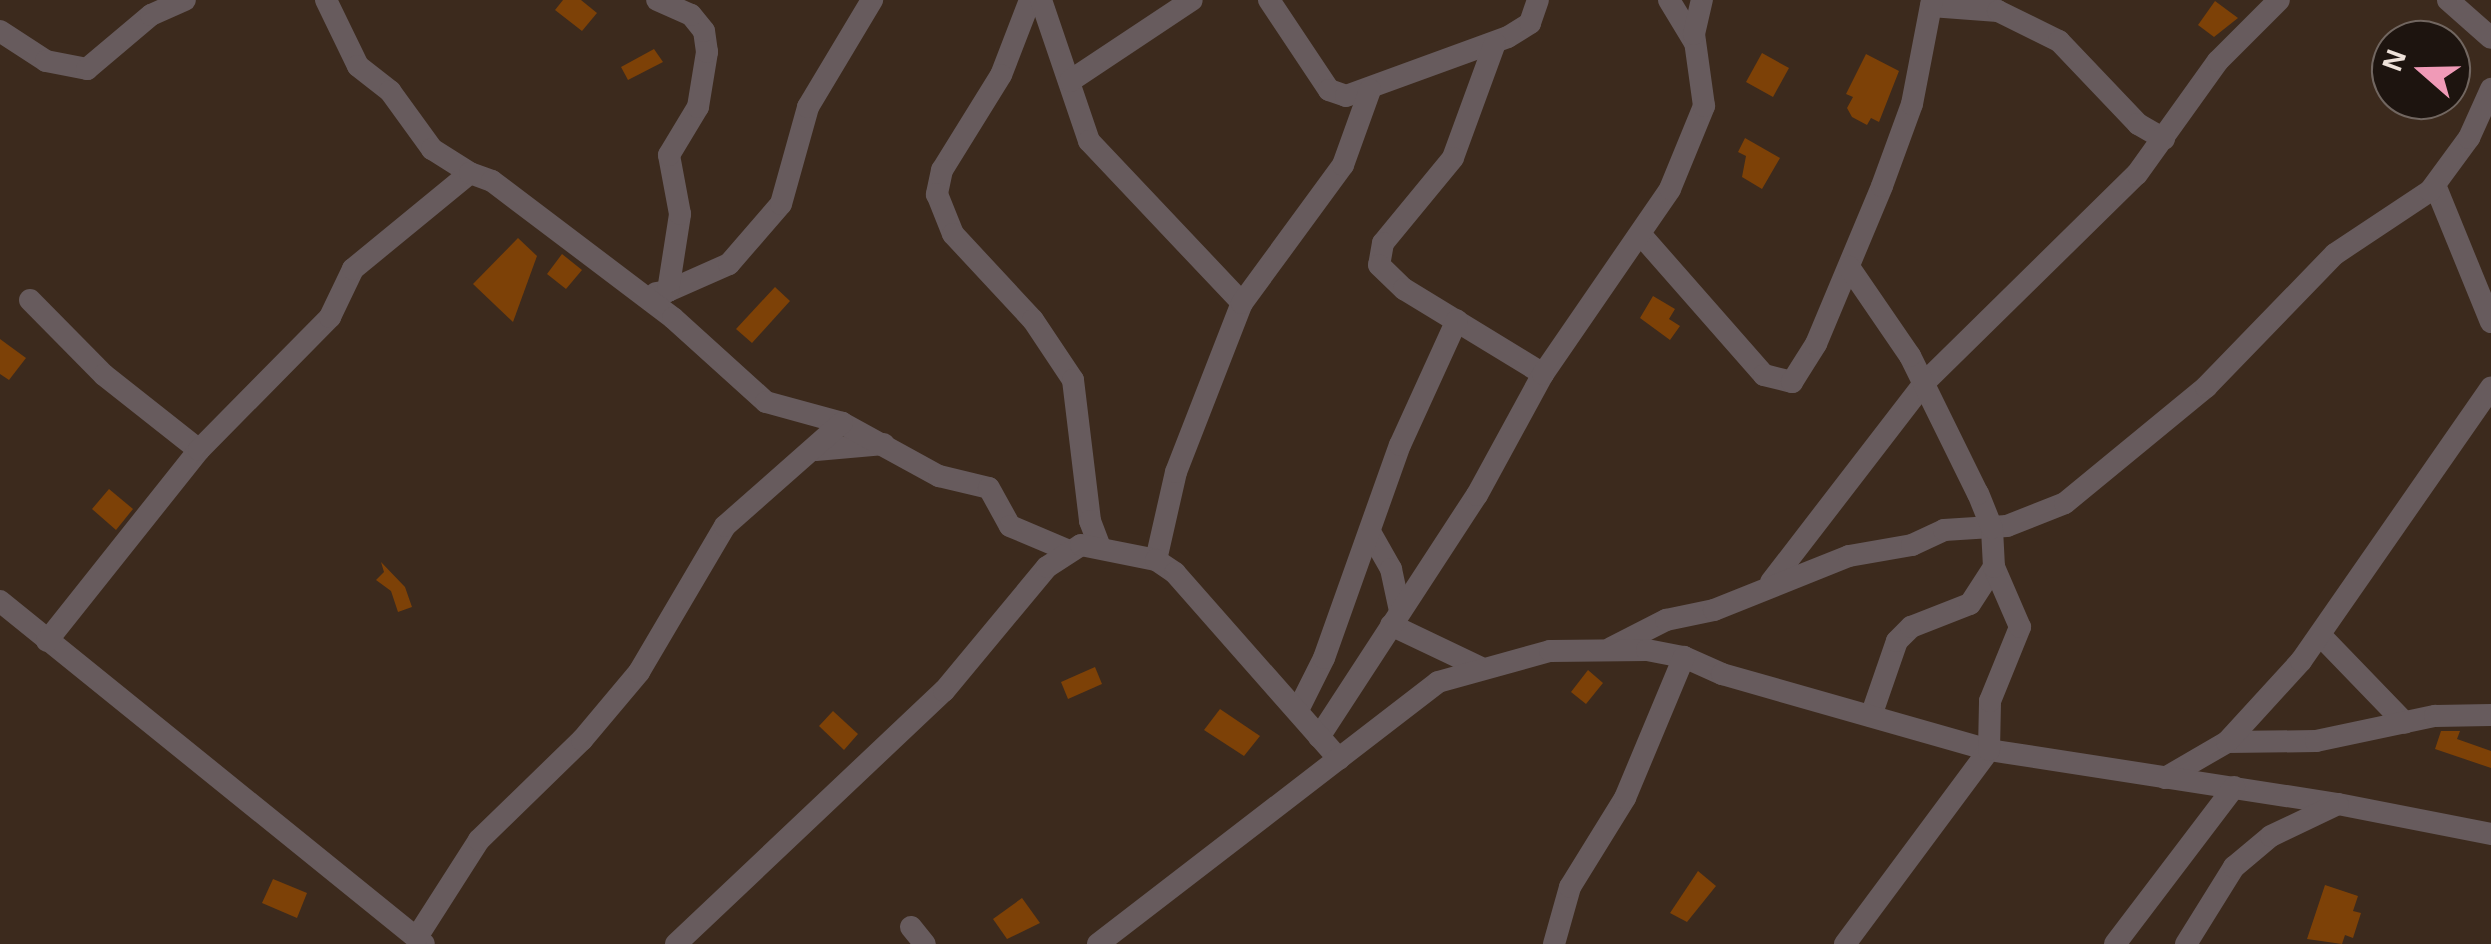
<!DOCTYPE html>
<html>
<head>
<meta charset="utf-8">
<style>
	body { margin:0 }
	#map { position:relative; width:2491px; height:944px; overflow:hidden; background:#3c2a1d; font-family:Arial,sans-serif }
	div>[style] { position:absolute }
	.building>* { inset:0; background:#7d4107 }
	.minor>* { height:22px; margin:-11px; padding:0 11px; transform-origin:11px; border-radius:11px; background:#675b5d }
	span { translate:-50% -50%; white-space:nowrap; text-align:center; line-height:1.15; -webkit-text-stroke:8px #1d140f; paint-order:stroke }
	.north { position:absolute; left:2371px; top:20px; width:100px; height:100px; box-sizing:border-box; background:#1d140f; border:2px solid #716660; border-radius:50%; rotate:290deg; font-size:28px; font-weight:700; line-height:40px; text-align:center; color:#eee2da }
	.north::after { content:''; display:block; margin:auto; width:35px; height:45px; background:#f09ab7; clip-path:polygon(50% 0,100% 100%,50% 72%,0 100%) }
</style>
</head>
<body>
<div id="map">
	<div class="building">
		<div style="clip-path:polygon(563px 0,581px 0,597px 13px,582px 31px,555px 10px)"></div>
		<div style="clip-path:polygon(2215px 1px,2238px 18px,2214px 37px,2198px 25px)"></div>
		<div style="clip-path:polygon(654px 49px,663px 62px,628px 80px,621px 67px)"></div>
		<div style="clip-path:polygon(1762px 53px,1789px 68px,1773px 97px,1746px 82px)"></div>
		<div style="clip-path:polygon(1866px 54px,1899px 71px,1879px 122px,1871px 118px,1867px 125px,1852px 117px,1847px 108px,1853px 97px,1846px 94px)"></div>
		<div style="clip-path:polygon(1745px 138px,1780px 158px,1762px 189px,1742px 177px,1746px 156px,1738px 152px)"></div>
		<div style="clip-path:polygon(518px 238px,537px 256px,513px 322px,473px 284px)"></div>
		<div style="clip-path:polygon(562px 254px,582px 270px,566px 289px,547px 274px)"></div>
		<div style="clip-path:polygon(775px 287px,790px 301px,752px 343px,736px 329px)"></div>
		<div style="clip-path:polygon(1653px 296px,1675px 309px,1669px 319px,1680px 326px,1670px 340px,1640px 318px)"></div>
		<div style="clip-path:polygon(0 339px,26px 358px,9px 380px,0 374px)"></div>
		<div style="clip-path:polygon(109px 489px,133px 509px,116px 530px,92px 509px)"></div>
		<div style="clip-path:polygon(381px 562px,405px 587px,412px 607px,398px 612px,391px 591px,376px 580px,384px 572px)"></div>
		<div style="clip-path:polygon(1095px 667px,1102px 684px,1068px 699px,1061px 682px)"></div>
		<div style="clip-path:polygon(1588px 670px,1603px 683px,1586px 704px,1571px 692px)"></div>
		<div style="clip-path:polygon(1220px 709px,1260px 736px,1244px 756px,1204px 730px)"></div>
		<div style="clip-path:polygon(833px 711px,858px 734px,844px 750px,819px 726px)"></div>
		<div style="clip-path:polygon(2441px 731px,2460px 731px,2457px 739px,2491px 751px,2491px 768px,2435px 749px)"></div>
		<div style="clip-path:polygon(1698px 871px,1716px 886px,1687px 922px,1670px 913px)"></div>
		<div style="clip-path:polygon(273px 879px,307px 893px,297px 918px,262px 903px)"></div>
		<div style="clip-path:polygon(2325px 885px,2358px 896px,2353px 911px,2361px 913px,2353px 938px,2345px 935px,2342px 944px,2307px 939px)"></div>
		<div style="clip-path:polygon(1022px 898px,1040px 923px,1007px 939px,993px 919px)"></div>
	</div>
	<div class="minor">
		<div style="left:326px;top:0;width:73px;rotate:64.1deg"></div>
		<div style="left:358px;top:66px;width:41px;rotate:38deg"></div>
		<div style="left:390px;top:91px;width:72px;rotate:54.1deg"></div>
		<div style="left:432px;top:149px;width:45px;rotate:32.3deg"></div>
		<div style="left:1030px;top:0;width:80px;rotate:111.1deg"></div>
		<div style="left:1001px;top:75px;width:112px;rotate:121.8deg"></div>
		<div style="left:942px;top:170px;width:25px;rotate:102deg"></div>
		<div style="left:937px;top:194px;width:43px;rotate:68.2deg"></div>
		<div style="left:953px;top:234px;width:117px;rotate:47.1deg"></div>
		<div style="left:1033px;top:320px;width:72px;rotate:56.3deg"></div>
		<div style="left:1073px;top:380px;width:142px;rotate:83.1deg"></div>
		<div style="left:1090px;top:521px;width:25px;rotate:69deg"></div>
		<div style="left:1041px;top:0;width:149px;rotate:71.2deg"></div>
		<div style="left:1089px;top:141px;width:223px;rotate:46.6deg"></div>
		<div style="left:1269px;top:0;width:108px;rotate:56.3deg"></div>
		<div style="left:1329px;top:90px;width:18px;rotate:19deg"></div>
		<div style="left:1346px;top:96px;width:172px;rotate:-20deg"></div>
		<div style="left:1508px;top:37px;width:26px;rotate:-32deg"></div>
		<div style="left:1530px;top:23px;width:24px;rotate:-71deg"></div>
		<div style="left:1669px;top:0;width:50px;rotate:58.8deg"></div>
		<div style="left:2448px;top:0;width:57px;rotate:41.5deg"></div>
		<div style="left:1931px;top:6px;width:67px;rotate:4.3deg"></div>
		<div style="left:1998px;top:11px;width:68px;rotate:26.2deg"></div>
		<div style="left:2059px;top:41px;width:115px;rotate:46.4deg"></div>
		<div style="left:2138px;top:124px;width:30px;rotate:30deg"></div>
		<div style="left:0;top:31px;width:55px;rotate:33.1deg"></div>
		<div style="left:46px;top:61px;width:42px;rotate:11deg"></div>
		<div style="left:87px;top:69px;width:84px;rotate:-40.2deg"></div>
		<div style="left:151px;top:15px;width:37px;rotate:-24deg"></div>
		<div style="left:1495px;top:43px;width:122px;rotate:110.1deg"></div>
		<div style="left:1453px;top:158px;width:110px;rotate:129.5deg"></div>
		<div style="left:1383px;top:243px;width:22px;rotate:100deg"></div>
		<div style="left:1379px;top:265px;width:35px;rotate:44deg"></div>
		<div style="left:1404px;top:289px;width:163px;rotate:31.4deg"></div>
		<div style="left:1070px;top:81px;width:146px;rotate:-33.6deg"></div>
		<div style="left:2435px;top:185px;width:148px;rotate:67.8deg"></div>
		<div style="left:1641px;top:235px;width:186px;rotate:48.7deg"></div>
		<div style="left:1764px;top:375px;width:29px;rotate:14deg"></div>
		<div style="left:1792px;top:382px;width:45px;rotate:-57.7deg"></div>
		<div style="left:1816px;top:344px;width:171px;rotate:-67.3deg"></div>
		<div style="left:1882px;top:186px;width:87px;rotate:-69.9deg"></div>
		<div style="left:1912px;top:104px;width:106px;rotate:-79.1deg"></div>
		<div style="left:668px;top:291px;width:67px;rotate:-23.9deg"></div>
		<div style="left:729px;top:264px;width:79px;rotate:-49.1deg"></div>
		<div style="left:781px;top:204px;width:101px;rotate:-74.4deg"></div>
		<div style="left:808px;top:107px;width:125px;rotate:-59.1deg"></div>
		<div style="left:656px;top:293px;width:12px;rotate:-9deg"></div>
		<div style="left:668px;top:291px;width:78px;rotate:-81.1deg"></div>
		<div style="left:680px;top:214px;width:60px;rotate:-100.6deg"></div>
		<div style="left:669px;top:155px;width:56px;rotate:-58.9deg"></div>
		<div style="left:698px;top:107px;width:56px;rotate:-80.7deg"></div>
		<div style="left:707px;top:52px;width:21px;rotate:-98deg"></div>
		<div style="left:704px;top:31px;width:21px;rotate:-129deg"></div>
		<div style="left:691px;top:15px;width:37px;rotate:-156deg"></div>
		<div style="left:30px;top:300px;width:105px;rotate:45.4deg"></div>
		<div style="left:104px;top:375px;width:121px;rotate:38.3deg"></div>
		<div style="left:816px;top:450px;width:68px;rotate:-5deg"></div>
		<div style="left:1370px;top:532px;width:43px;rotate:60.4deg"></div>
		<div style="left:1391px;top:569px;width:43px;rotate:77.9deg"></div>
		<div style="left:1156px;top:560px;width:90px;rotate:-77.2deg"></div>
		<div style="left:1176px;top:472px;width:181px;rotate:-68.7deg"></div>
		<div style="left:1242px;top:303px;width:171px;rotate:-53.8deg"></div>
		<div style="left:1343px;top:165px;width:80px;rotate:-70.2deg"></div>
		<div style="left:1771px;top:582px;width:251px;rotate:-52.4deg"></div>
		<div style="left:1924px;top:383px;width:298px;rotate:-44.5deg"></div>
		<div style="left:2137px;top:174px;width:139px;rotate:-54.4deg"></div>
		<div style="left:2218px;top:61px;width:86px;rotate:-45deg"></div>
		<div style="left:0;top:601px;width:545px;rotate:38.97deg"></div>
		<div style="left:1391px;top:625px;width:98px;rotate:25.5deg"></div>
		<div style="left:2320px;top:635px;width:122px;rotate:46deg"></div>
		<div style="left:47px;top:641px;width:244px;rotate:-51.5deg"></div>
		<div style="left:199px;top:450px;width:187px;rotate:-45.4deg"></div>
		<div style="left:330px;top:317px;width:53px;rotate:-64.4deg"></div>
		<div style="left:353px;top:269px;width:151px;rotate:-39.4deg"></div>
		<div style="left:470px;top:173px;width:23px;rotate:20deg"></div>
		<div style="left:492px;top:181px;width:227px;rotate:37.1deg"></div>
		<div style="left:673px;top:318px;width:125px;rotate:42.1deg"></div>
		<div style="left:766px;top:402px;width:79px;rotate:15.4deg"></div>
		<div style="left:842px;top:423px;width:111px;rotate:28.7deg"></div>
		<div style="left:939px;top:476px;width:51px;rotate:13.5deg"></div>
		<div style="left:989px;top:488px;width:43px;rotate:61.1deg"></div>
		<div style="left:1010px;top:526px;width:62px;rotate:22.8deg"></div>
		<div style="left:1611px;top:648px;width:62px;rotate:-27deg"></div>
		<div style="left:1666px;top:620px;width:49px;rotate:-11.8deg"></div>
		<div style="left:1714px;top:610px;width:145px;rotate:-21.8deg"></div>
		<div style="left:1849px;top:556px;width:64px;rotate:-9.9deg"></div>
		<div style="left:1912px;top:545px;width:35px;rotate:-25deg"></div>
		<div style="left:1944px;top:530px;width:63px;rotate:-3.6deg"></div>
		<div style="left:2007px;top:526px;width:62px;rotate:-21.6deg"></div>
		<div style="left:2065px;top:503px;width:183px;rotate:-39.4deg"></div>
		<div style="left:2206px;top:387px;width:185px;rotate:-45.9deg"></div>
		<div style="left:2335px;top:254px;width:114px;rotate:-33.6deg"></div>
		<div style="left:2430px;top:191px;width:66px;rotate:-53.7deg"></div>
		<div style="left:2469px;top:138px;width:54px;rotate:-65.8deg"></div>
		<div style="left:1298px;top:710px;width:58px;rotate:-63.4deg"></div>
		<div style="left:1324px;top:658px;width:226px;rotate:-70.4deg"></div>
		<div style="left:1400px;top:445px;width:137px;rotate:-65.5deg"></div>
		<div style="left:1871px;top:716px;width:79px;rotate:-70.9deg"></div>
		<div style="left:1897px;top:641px;width:20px;rotate:-45deg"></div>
		<div style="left:1911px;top:627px;width:63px;rotate:-21.3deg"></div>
		<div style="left:1970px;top:604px;width:44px;rotate:-57deg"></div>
		<div style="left:1319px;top:737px;width:289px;rotate:-56.9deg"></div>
		<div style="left:1477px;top:495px;width:138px;rotate:-61.4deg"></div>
		<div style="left:1543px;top:374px;width:224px;rotate:-55.5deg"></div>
		<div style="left:1670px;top:189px;width:90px;rotate:-67.7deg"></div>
		<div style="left:1704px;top:106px;width:73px;rotate:-97.9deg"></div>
		<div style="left:1694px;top:34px;width:35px;rotate:-77deg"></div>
		<div style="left:2227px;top:742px;width:89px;rotate:-0.6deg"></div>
		<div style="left:2316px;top:741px;width:122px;rotate:-11.9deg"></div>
		<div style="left:2435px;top:716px;width:56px;rotate:-1deg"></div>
		<div style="left:2165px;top:778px;width:72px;rotate:-30.1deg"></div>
		<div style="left:2227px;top:742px;width:110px;rotate:-47.6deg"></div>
		<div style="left:2301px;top:661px;width:333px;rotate:-55.2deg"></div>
		<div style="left:911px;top:927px;width:22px;rotate:51deg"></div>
		<div style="left:417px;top:937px;width:115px;rotate:-57.4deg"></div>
		<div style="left:479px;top:840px;width:144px;rotate:-44.2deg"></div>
		<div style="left:582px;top:740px;width:89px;rotate:-50deg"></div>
		<div style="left:639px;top:672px;width:169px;rotate:-59.5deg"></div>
		<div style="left:725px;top:526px;width:156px;rotate:-41.4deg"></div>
		<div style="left:676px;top:944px;width:369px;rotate:-43.4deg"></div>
		<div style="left:944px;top:691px;width:161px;rotate:-50.3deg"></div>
		<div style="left:1047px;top:567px;width:40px;rotate:-32.9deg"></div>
		<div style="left:1081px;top:545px;width:76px;rotate:11.3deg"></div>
		<div style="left:1156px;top:560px;width:23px;rotate:34deg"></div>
		<div style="left:1175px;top:573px;width:248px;rotate:48.6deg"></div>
		<div style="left:1098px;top:944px;width:429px;rotate:-37.6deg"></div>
		<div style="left:1438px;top:682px;width:116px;rotate:-15.5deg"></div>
		<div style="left:1550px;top:651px;width:97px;rotate:-0.6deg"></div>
		<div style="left:1647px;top:650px;width:38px;rotate:11deg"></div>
		<div style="left:1684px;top:657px;width:42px;rotate:24.1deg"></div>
		<div style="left:1722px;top:674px;width:278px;rotate:15.9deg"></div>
		<div style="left:1989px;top:750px;width:353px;rotate:8.8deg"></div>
		<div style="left:2338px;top:804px;width:156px;rotate:11.1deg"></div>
		<div style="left:1554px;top:944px;width:59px;rotate:-74.3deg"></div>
		<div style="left:1570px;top:887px;width:105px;rotate:-58.3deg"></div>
		<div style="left:1625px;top:798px;width:153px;rotate:-67.3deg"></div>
		<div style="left:1845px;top:944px;width:242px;rotate:-53.4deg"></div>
		<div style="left:1989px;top:750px;width:49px;rotate:-88.8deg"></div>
		<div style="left:1990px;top:701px;width:80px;rotate:-67.9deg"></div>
		<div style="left:2020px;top:627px;width:65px;rotate:-113.4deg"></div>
		<div style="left:1994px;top:567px;width:39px;rotate:-93deg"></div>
		<div style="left:1992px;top:528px;width:37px;rotate:-112deg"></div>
		<div style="left:1978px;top:494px;width:154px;rotate:-116.2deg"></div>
		<div style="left:1910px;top:356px;width:108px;rotate:-124.4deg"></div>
		<div style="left:2115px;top:944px;width:197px;rotate:-52.8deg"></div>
		<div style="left:2186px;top:944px;width:91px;rotate:-58.1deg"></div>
		<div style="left:2234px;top:867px;width:48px;rotate:-40deg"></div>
		<div style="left:2271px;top:836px;width:74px;rotate:-25.5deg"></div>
	</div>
	<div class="north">N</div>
</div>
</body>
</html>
